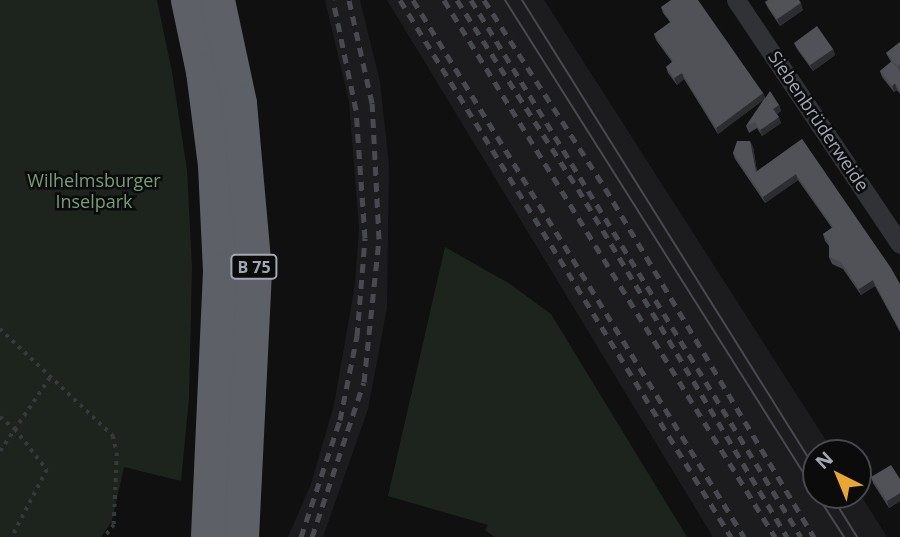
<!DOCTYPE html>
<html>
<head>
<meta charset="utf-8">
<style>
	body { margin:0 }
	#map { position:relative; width:900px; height:537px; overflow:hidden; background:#101011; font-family:"Open Sans",sans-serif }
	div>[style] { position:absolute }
	.built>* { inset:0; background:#1c1c1e }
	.green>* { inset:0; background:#1d241d }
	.path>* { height:3.5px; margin-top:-1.75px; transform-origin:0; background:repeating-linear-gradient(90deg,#37393d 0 3.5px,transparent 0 8.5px) }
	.street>* { height:19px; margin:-9.5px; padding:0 9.5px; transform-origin:9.5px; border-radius:9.5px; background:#313236 }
	.highway>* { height:35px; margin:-17.5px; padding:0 17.5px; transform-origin:17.5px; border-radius:17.5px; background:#5d6067 }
	.tram>* { height:2px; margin:-1px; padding:0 1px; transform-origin:1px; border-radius:1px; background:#484a4f }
	.rail>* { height:5px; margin-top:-2.5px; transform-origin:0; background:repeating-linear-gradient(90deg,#484a4f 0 9px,transparent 0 16px) }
	.wall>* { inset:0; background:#46474c }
	.shaded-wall>* { inset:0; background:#2c2d30 }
	.building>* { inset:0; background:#505257 }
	span { translate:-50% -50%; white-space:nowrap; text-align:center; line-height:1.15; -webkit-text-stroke:5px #0b0b0c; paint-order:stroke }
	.shield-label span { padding:2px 5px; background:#0b0b0c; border:2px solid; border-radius:5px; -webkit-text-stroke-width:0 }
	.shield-label { font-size:16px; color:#a2a7b2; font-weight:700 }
	.street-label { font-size:18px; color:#a2a7b2 }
	.park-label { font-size:18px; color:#799c7a }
	.north { position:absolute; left:802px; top:439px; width:70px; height:70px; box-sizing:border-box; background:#0b0b0c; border:2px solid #47494e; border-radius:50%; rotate:317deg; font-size:19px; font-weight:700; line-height:28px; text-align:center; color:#a2a7b2 }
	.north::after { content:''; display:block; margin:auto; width:24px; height:32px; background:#eaa72f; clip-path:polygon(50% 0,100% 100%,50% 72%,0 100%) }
</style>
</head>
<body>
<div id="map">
	<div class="built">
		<div style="clip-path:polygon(325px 0,360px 0,380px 82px,389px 165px,387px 308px,368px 409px,323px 537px,288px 537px,311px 484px,334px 405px,355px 284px,359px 228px,349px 102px)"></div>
		<div style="clip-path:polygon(387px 0,544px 0,834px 453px,816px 453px,816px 495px,858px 495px,858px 491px,887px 537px,713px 537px)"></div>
	</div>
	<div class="green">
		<div style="clip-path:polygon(0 0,157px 0,172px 72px,187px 170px,192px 267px,189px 398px,181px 481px,124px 467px,112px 521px,101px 537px,0 537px)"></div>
		<div style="clip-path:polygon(445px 247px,510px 284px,551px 314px,687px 537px,495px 537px,485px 530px,488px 525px,388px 496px)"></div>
	</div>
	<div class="path">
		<div style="left:0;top:329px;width:156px;rotate:43.4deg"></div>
		<div style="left:113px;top:436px;width:17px;rotate:77deg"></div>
		<div style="left:117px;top:453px;width:72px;rotate:92.4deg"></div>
		<div style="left:114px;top:525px;width:15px;rotate:127deg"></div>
		<div style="left:0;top:417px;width:19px;rotate:39deg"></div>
		<div style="left:15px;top:429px;width:52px;rotate:52deg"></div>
		<div style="left:47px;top:470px;width:76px;rotate:117.6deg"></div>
		<div style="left:0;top:451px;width:91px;rotate:-55.8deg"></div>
	</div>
	<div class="street">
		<div style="left:736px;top:0;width:294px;rotate:56.1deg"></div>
	</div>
	<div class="highway">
		<div style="left:188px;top:0;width:73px;rotate:78.1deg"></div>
		<div style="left:203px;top:71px;width:95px;rotate:82.7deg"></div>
		<div style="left:215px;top:165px;width:106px;rotate:87.3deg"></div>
		<div style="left:220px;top:271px;width:266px;rotate:92.6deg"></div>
		<div style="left:217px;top:0;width:105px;rotate:77.9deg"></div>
		<div style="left:239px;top:103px;width:169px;rotate:84.9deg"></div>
		<div style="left:254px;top:271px;width:266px;rotate:92.8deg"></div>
	</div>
	<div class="tram">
		<div style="left:505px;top:0;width:583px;rotate:57.75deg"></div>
		<div style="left:522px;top:0;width:554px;rotate:57.97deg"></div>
		<div style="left:817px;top:495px;width:50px;rotate:57.3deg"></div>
		<div style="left:831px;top:495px;width:49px;rotate:58.2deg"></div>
	</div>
	<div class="rail">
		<div style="left:400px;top:0;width:631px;rotate:58.35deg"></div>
		<div style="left:413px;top:0;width:631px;rotate:58.35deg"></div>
		<div style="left:444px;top:0;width:631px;rotate:58.35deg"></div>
		<div style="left:457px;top:0;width:224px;rotate:57.4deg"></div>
		<div style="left:578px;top:189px;width:406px;rotate:59deg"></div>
		<div style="left:471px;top:0;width:630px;rotate:58.43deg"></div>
		<div style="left:484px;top:0;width:224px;rotate:57.2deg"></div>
		<div style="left:605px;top:188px;width:407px;rotate:59.1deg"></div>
		<div style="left:301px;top:537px;width:123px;rotate:-71.6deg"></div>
		<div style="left:340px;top:420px;width:86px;rotate:-78.6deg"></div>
		<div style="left:357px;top:336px;width:98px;rotate:-85.3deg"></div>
		<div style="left:365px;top:238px;width:128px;rotate:-94deg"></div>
		<div style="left:356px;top:110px;width:112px;rotate:-101.8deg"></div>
		<div style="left:312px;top:537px;width:163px;rotate:-71.5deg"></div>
		<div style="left:364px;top:382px;width:144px;rotate:-84deg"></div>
		<div style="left:379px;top:239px;width:136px;rotate:-92.9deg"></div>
		<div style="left:372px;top:103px;width:106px;rotate:-102.6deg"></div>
	</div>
	<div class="wall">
		<div style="clip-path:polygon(765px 2px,803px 10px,780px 26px,768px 8px)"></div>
		<div style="clip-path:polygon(661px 7px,763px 93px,765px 98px,779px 105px,781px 111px,777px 114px,781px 123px,762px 136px,757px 128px,749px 133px,746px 126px,764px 99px,718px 134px,684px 79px,677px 85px,668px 73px,666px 67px,672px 62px,656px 40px,654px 34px,670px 22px,663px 13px)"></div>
		<div style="clip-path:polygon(900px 42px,900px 94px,897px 90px,894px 92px,882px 77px,880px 71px,891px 62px,886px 53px)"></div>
		<div style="clip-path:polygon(794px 43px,833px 49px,835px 55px,813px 71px,797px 49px)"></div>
		<div style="clip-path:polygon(802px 139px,900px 284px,900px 332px,875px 286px,861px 295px,843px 269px,832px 264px,829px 257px,829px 246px,825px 241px,823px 234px,832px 228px,798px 180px,765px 203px,735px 159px,733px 153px,750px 141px,753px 147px,757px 171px)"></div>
		<div style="clip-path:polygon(871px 477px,900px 479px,900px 501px,889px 508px,873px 483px)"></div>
	</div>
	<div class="shaded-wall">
		<div style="clip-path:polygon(801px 3px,803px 10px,780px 26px,777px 19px)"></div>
		<div style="clip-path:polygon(833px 49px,835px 55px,813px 71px,810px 65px)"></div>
		<div style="clip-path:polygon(682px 73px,684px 79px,677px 85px,674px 78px)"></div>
		<div style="clip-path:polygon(895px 83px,897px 90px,894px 92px,892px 86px)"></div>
		<div style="clip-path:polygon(763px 93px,765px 99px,718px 134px,716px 128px)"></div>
		<div style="clip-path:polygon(779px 105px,781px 111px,776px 115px,773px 109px)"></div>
		<div style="clip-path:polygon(779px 117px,781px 123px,762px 136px,760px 130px)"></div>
		<div style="clip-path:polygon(750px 141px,753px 147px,758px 178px,756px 172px)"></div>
		<div style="clip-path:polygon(796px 174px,798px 180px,765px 203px,763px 197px)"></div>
		<div style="clip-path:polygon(873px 280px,875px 286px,861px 295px,859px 289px)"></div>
		<div style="clip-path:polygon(900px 493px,900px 501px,889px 508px,887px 501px)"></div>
	</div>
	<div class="building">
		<div style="clip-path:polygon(671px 0,698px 0,763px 93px,716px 128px,682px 73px,674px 78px,666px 67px,673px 61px,654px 34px,671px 22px,661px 7px)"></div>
		<div style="clip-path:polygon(768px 0,799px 0,801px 3px,777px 19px,765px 2px)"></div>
		<div style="clip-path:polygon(817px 26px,833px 49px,810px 65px,794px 43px)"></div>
		<div style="clip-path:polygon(900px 42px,900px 64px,897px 66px,886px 53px)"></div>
		<div style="clip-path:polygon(892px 61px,900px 71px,900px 91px,895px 83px,892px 86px,880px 71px)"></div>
		<div style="clip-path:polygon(770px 91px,779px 105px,773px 109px,779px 117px,760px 130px,755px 122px,746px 126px)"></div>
		<div style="clip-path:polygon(802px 139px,891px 268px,900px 284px,900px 330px,873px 280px,859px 289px,841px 262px,829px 257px,829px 242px,823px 234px,833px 227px,796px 174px,763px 197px,733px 153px,737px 141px,750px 141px,756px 172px)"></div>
		<div style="clip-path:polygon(891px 465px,900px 479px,900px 493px,887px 501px,871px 477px)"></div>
	</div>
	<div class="shield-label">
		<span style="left:254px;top:267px">B 75</span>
	</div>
	<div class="street-label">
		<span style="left:819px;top:121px;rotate:56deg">Siebenbrüderweide</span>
	</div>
	<div class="park-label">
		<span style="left:94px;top:191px">Wilhelmsburger<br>Inselpark</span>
	</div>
	<div class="north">N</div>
</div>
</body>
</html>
